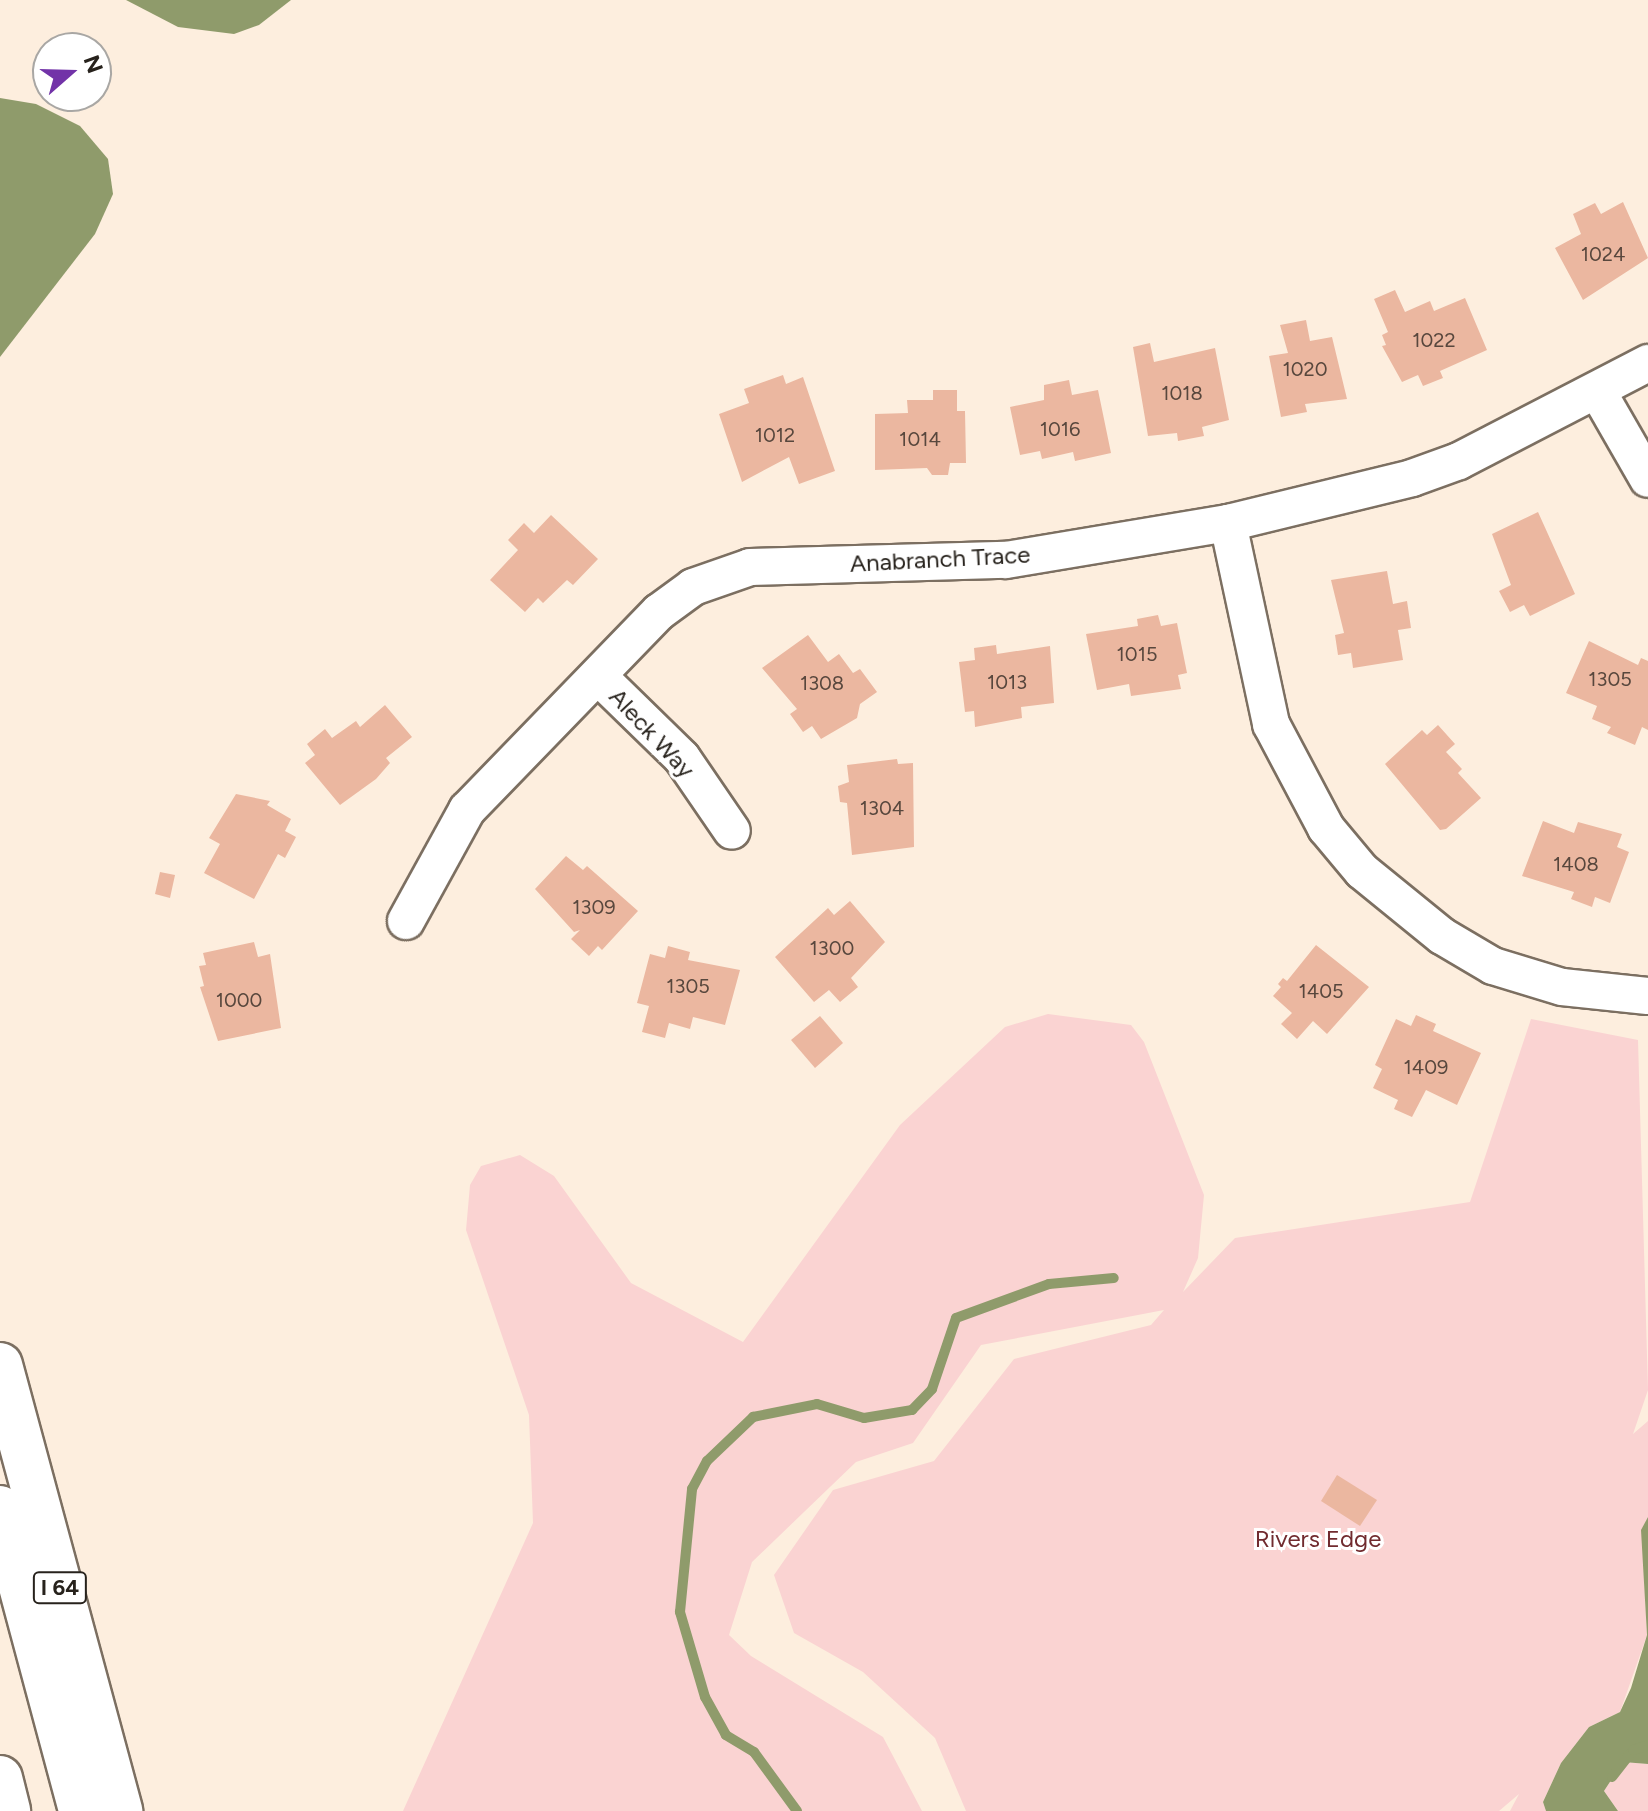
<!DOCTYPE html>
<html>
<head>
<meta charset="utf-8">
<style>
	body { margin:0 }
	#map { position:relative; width:1648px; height:1811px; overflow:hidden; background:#fdeede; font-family:Figtree,sans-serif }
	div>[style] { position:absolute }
	.green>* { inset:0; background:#fad3d2 }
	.water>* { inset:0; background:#8f9b6b }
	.stream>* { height:10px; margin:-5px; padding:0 5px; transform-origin:5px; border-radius:5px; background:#8f9b6b }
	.building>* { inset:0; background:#ebb7a0 }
	.roads { filter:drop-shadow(2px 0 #7c6f61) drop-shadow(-2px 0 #7c6f61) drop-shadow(0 2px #7c6f61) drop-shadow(0 -2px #7c6f61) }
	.minor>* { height:36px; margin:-18px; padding:0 18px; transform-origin:18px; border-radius:18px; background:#fff }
	.motorway>* { height:44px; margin:-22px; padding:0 22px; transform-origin:22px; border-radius:22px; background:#fff }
	span { translate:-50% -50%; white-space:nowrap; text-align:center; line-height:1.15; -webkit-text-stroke:6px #fff; paint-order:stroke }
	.number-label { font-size:20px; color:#58473d }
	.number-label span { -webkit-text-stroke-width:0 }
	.shield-label span { padding:2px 6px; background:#fff; border:2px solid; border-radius:6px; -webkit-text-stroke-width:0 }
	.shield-label { font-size:22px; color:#27221c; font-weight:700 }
	.street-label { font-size:24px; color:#27221c }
	.park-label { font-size:24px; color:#712b2f }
	.north { position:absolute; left:32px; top:32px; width:80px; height:80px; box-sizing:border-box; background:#fff; border:2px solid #a9a7a4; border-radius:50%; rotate:70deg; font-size:22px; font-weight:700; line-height:32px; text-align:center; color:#27221c }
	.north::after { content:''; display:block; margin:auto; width:28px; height:36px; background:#7233a8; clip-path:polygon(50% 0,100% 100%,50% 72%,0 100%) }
</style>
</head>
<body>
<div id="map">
	<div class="green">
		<div style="clip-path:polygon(1048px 1014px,1131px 1025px,1144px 1042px,1204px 1195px,1198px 1258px,1183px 1292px,1235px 1238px,1470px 1202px,1531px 1019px,1638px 1040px,1648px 1390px,1633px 1434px,1648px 1421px,1648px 1517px,1642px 1530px,1647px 1635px,1620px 1712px,1589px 1727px,1561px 1763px,1543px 1802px,1546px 1811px,1510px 1811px,1519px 1794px,1499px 1811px,966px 1811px,935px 1738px,863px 1672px,794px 1633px,774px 1575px,833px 1490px,934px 1461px,1014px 1359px,1151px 1325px,1164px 1310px,981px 1345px,913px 1443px,856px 1462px,752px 1562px,729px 1635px,751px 1656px,883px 1737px,922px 1811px,403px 1811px,533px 1523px,529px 1415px,466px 1230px,470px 1185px,481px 1166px,520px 1155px,554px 1176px,631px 1283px,743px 1342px,900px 1125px,1005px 1027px)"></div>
		<div style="clip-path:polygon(1623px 1762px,1648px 1764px,1648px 1811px,1618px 1811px,1604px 1791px)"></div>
	</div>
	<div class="water">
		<div style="clip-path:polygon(126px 0,291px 0,259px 25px,234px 34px,178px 27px)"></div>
		<div style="clip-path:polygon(0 98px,36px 104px,80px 126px,108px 159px,113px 194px,95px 234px,0 357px)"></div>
		<div style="clip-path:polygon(1648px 1517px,1648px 1764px,1623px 1762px,1604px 1791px,1618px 1811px,1546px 1811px,1543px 1802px,1561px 1763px,1589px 1727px,1620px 1712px,1631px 1688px,1647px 1635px,1641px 1530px)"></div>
	</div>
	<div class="stream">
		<div style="left:1612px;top:1777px;width:34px;rotate:-52deg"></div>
		<div style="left:1633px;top:1750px;width:16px;rotate:-18deg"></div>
		<div style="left:797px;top:1811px;width:73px;rotate:-126.1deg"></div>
		<div style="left:754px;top:1752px;width:33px;rotate:-149deg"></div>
		<div style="left:726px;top:1735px;width:43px;rotate:-118.9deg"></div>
		<div style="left:705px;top:1697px;width:89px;rotate:-106.4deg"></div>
		<div style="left:680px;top:1612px;width:124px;rotate:-84.4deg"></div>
		<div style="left:692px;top:1489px;width:32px;rotate:-62deg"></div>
		<div style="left:707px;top:1461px;width:64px;rotate:-43.7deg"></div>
		<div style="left:753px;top:1417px;width:65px;rotate:-11.5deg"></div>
		<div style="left:817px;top:1404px;width:49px;rotate:16.6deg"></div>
		<div style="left:864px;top:1418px;width:49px;rotate:-9.5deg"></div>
		<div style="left:912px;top:1410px;width:29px;rotate:-46deg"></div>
		<div style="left:932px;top:1389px;width:75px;rotate:-71.3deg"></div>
		<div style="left:956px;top:1318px;width:99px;rotate:-20.1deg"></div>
		<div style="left:1049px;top:1284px;width:65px;rotate:-5.3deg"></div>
	</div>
	<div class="building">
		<div style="clip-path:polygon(1623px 202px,1648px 258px,1583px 300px,1555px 248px,1581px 234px,1573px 214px,1595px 203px,1601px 214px)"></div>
		<div style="clip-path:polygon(1395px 290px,1405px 312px,1430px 301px,1434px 311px,1465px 298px,1487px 350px,1440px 371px,1443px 378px,1423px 386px,1418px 375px,1402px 382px,1382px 346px,1386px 345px,1382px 335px,1388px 332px,1374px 299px)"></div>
		<div style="clip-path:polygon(1306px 320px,1310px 341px,1332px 337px,1347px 399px,1305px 404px,1307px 412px,1281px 417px,1269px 356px,1288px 353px,1280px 325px)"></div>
		<div style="clip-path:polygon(1150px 343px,1154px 362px,1215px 348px,1229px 420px,1202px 427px,1204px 436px,1178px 441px,1177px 433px,1148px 436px,1133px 347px)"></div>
		<div style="clip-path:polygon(783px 375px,786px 384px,803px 377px,835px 471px,799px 484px,789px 457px,742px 482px,719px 414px,749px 403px,744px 389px)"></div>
		<div style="clip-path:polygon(1069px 380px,1072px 395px,1098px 390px,1111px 453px,1075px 461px,1073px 452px,1042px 459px,1040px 451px,1020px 455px,1010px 407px,1044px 400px,1044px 385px)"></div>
		<div style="clip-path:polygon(933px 390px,957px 390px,957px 411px,965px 411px,966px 463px,950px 463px,948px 475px,932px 475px,927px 468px,875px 470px,875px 414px,908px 413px,907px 400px,933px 400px)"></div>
		<div style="clip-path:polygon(1538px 512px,1575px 594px,1530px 616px,1524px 605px,1510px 612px,1499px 591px,1511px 585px,1492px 534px)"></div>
		<div style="clip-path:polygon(551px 515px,598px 559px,573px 585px,567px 580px,543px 603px,538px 598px,525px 612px,490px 580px,518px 550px,508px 540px,524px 523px,534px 533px)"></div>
		<div style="clip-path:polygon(1387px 571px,1393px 604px,1407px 601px,1411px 628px,1398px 630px,1403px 660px,1353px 668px,1351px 653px,1338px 655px,1335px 635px,1344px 633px,1331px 580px)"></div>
		<div style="clip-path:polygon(1158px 615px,1161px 626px,1177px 623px,1187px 673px,1178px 675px,1181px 689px,1131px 696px,1129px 684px,1097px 690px,1086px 634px,1138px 626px,1137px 619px)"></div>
		<div style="clip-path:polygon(808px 635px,828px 662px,839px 654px,853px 673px,860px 669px,877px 692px,860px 704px,857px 718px,821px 739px,812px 726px,803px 732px,790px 714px,797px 709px,762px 668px)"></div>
		<div style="clip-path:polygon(1589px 641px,1638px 665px,1641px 658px,1648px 661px,1648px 730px,1642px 727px,1635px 745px,1607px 733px,1611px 727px,1592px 719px,1597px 706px,1566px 693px)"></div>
		<div style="clip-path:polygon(996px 645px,997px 654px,1050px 646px,1054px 703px,1021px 707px,1022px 718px,975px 727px,974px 711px,965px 712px,959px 662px,975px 660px,974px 648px)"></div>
		<div style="clip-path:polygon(385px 705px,412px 737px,386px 758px,390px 763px,376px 779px,340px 805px,305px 763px,315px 755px,307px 744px,325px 729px,332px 738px,356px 721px,360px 727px)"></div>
		<div style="clip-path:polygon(1438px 725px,1455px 744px,1446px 752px,1462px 769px,1458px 773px,1481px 798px,1446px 829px,1440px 830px,1385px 764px,1422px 730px,1427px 735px)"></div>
		<div style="clip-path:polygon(897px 759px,898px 764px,913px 763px,914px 847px,852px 855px,847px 803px,840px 802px,838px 786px,849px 782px,847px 765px)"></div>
		<div style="clip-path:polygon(236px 794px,270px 801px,267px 805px,291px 819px,285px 831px,296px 837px,285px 858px,278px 854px,254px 899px,204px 873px,220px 844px,209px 838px)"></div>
		<div style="clip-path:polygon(1543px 821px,1574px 833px,1578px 822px,1622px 834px,1617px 847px,1629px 852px,1610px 903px,1595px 897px,1592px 907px,1571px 899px,1574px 892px,1522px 876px)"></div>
		<div style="clip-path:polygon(566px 856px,583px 870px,587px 866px,638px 911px,602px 950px,598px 946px,589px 956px,571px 939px,580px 930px,574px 932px,535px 889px)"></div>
		<div style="clip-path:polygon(160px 872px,175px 875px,170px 898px,155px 894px)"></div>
		<div style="clip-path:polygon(850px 901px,885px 942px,851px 978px,858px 987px,840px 1002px,829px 990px,814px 1002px,775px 957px,828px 908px,834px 915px)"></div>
		<div style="clip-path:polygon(254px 942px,258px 957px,270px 954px,281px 1028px,218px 1041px,200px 987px,204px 986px,199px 966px,206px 965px,203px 953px)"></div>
		<div style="clip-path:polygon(1316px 945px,1369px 987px,1327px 1034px,1313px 1021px,1297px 1039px,1281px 1024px,1292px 1013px,1273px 996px,1281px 987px,1278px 984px,1283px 978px,1287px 981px)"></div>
		<div style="clip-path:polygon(668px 946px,690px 952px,688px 960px,740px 970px,725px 1025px,693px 1017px,690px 1029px,669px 1023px,665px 1038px,642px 1032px,649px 1006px,637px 1003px,650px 954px,665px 958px)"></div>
		<div style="clip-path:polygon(1416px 1015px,1436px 1024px,1433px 1031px,1481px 1053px,1457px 1105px,1426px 1090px,1412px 1117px,1394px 1109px,1398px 1100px,1373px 1088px,1382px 1069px,1375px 1065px,1396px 1019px,1411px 1026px)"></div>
		<div style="clip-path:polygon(820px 1016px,843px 1043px,815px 1068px,791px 1040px)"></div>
		<div style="clip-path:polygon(1337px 1475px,1377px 1500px,1360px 1526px,1321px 1501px)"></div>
	</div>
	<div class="roads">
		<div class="minor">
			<div style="left:1598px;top:392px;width:100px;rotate:60.1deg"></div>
			<div style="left:1228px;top:523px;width:206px;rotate:77.9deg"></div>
			<div style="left:1271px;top:724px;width:118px;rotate:62.1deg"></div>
			<div style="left:1326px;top:828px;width:56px;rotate:50.1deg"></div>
			<div style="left:1362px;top:871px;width:103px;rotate:39.1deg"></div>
			<div style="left:1442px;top:936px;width:59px;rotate:30.5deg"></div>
			<div style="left:1493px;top:966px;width:72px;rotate:16.9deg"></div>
			<div style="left:1562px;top:987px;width:86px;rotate:6deg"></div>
			<div style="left:598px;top:676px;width:117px;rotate:44.3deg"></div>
			<div style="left:682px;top:758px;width:88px;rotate:55.6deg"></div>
			<div style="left:406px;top:921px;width:127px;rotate:-61.2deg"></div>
			<div style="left:467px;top:810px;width:276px;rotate:-45.9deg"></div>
			<div style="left:659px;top:612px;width:42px;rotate:-36.3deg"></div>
			<div style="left:693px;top:587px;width:60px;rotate:-19.3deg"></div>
			<div style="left:750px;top:567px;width:256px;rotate:-1.6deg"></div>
			<div style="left:1006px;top:560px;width:225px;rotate:-9.5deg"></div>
			<div style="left:1228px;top:523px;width:189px;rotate:-13.7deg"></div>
			<div style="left:1412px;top:478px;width:50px;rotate:-19.9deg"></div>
			<div style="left:1459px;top:461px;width:213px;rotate:-27.4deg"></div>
		</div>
		<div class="motorway">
			<div style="left:0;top:1365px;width:462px;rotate:74.9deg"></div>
			<div style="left:0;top:1508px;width:314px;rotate:75deg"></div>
			<div style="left:0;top:1778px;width:34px;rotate:76deg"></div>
		</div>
	</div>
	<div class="number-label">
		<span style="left:1603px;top:254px">1024</span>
		<span style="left:1434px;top:340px">1022</span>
		<span style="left:1305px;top:369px">1020</span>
		<span style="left:1182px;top:393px">1018</span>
		<span style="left:1060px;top:429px">1016</span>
		<span style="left:775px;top:435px">1012</span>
		<span style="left:920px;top:439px">1014</span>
		<span style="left:1137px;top:654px">1015</span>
		<span style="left:1610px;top:679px">1305</span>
		<span style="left:1007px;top:682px">1013</span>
		<span style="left:822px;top:683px">1308</span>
		<span style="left:882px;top:808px">1304</span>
		<span style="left:1576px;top:864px">1408</span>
		<span style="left:594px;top:907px">1309</span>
		<span style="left:832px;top:948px">1300</span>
		<span style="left:688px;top:986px">1305</span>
		<span style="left:1321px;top:991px">1405</span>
		<span style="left:239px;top:1000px">1000</span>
		<span style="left:1426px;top:1067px">1409</span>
	</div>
	<div class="shield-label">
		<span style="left:60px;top:1588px">I 64</span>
	</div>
	<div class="street-label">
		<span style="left:940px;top:559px;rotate:-3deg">Anabranch Trace</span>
		<span style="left:652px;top:733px;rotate:47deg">Aleck Way</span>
	</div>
	<div class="park-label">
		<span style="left:1318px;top:1539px">Rivers Edge</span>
	</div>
	<div class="north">N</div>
</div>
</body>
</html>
